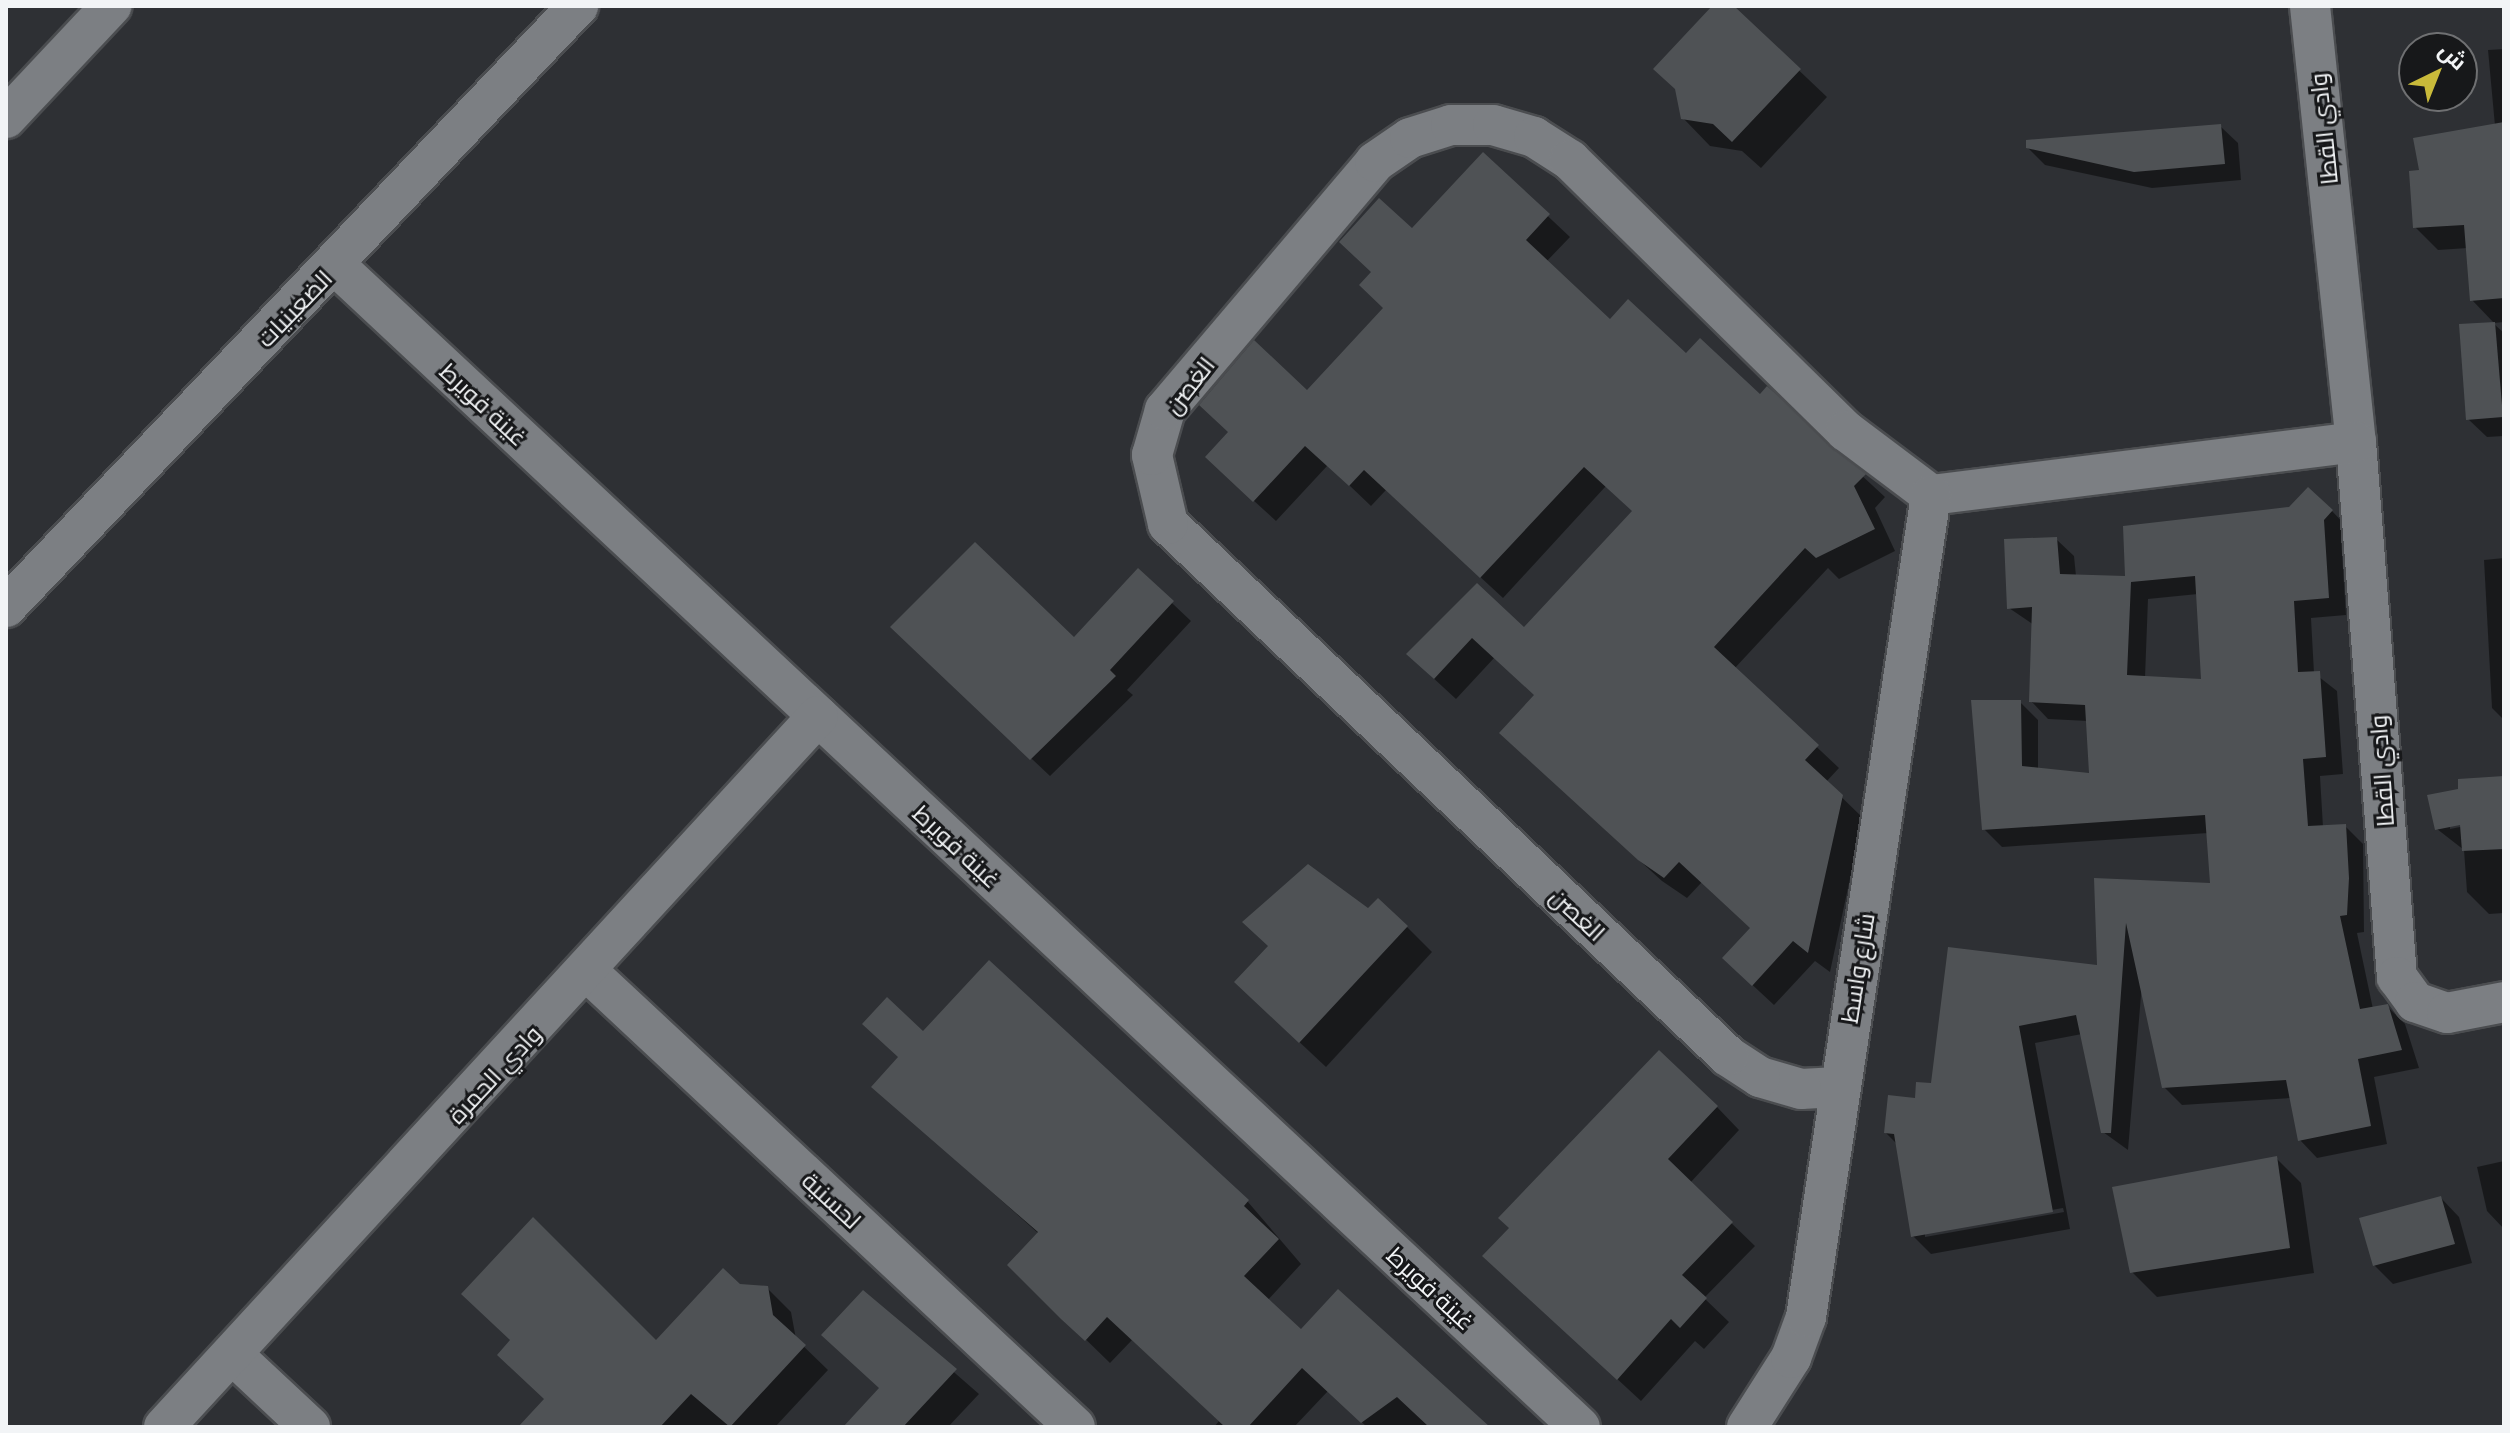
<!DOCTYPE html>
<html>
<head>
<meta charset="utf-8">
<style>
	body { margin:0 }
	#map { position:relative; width:2510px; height:1433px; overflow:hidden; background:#2e3034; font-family:"Golos Text",Cairo,sans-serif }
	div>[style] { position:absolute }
	.shadow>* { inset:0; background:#0007 }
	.building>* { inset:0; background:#4f5255 }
	.roads { filter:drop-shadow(2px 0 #4b4d50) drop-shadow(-2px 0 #4b4d50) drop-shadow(0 2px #4b4d50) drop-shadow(0 -2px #4b4d50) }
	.street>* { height:40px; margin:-20px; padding:0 20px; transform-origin:20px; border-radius:20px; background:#7c7f83 }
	span { translate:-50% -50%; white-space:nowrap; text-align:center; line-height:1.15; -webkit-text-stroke:6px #17181a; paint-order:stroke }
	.street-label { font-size:24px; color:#f2f4f6 }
	.frame { position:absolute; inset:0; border:8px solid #f2f4f6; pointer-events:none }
	.north { position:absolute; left:2398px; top:32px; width:80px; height:80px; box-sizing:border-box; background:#17181a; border:2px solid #6f7072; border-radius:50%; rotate:43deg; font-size:22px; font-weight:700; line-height:32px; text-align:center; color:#f2f4f6 }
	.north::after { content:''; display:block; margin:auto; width:28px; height:36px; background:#c9ba3a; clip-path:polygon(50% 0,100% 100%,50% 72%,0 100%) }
</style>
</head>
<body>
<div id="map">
	<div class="shadow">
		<div style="clip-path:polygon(1715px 6px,1731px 6px,1827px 97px,1761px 168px,1742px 151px,1710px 146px,1683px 118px)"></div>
		<div style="clip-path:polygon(2504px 49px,2504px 322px,2494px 323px,2472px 300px,2468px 248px,2438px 250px,2415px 227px,2422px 172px,2495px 126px,2488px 50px)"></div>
		<div style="clip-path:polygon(2220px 126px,2238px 143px,2241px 180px,2152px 188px,2045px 165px,2028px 148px)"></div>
		<div style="clip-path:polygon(1483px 155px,1570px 237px,1546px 262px,1610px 322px,1760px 397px,1768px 389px,1885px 497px,1875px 508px,1895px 551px,1839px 579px,1828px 568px,1734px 669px,1839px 768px,1826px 782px,1863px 818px,1830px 972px,1815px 961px,1774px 1005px,1746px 979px,1752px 929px,1702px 882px,1687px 898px,1662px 881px,1523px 754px,1536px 696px,1495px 657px,1456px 699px,1430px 675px,1477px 586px,1524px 630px,1634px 512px,1606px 486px,1503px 598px,1386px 490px,1371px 506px,1328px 465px,1276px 521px,1229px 478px,1385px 309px,1412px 231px)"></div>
		<div style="clip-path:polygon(2494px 324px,2504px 333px,2504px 436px,2487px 437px,2468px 419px)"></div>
		<div style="clip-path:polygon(evenodd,2332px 511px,2349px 529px,2341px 538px,2346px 615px,2311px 618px,2314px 673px,2337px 691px,2343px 774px,2320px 776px,2323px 827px,2345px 826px,2363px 844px,2364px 932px,2357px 933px,2373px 1009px,2387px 1006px,2405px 1024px,2419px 1068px,2374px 1077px,2387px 1144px,2317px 1158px,2300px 1140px,2291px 1098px,2182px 1105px,2164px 1087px,2142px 984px,2128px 1150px,2103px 1132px,2082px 1034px,2035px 1043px,2070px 1229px,1931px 1254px,1913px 1236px,1897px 1144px,1886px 1133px,1933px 1085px,2099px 968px,2096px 881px,2212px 886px,2208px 833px,2002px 847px,1984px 829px,2020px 702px,2038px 720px,2038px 770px,2091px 776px,2088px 721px,2048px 719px,2031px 701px,2034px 625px,2009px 608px,2056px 539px,2074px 556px,2076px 576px,2127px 578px,2332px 511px,2198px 594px,2203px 681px,2145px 678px,2148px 599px,2198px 594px,2332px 511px,2063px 1208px,2064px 1212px,1925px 1237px,1925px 1233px,2063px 1208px)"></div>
		<div style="clip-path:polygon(2504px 558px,2504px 720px,2492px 708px,2484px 560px)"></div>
		<div style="clip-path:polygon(1138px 571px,1191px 621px,1127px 690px,1133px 695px,1050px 776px,911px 645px,1074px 639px)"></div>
		<div style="clip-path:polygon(evenodd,2504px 778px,2504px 913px,2489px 914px,2467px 892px,2464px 850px,2437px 829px,2504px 778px,2469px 822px,2470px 825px,2450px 829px,2450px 825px,2469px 822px)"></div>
		<div style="clip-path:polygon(1368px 910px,1407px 927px,1432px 952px,1326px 1067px,1262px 1007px)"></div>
		<div style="clip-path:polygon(923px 1033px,1248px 1202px,1301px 1264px,1267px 1301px,1301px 1332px,1487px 1427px,1367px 1427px,1328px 1391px,1294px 1427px,1214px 1427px,1219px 1421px,1132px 1340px,1110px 1363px,1034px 1289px,1039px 1234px,874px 1087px)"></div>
		<div style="clip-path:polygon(1717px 1107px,1739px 1130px,1690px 1183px,1755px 1246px,1704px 1298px,1729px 1322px,1704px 1349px,1695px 1341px,1641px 1401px,1508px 1278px)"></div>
		<div style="clip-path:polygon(2276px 1158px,2301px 1183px,2314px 1273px,2157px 1297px,2132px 1272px)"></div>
		<div style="clip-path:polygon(2504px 1161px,2504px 1229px,2487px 1211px,2477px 1167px)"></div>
		<div style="clip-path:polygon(2441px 1198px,2459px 1217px,2472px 1263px,2393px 1284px,2374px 1265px)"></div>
		<div style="clip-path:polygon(739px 1286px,767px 1288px,791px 1312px,796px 1339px,828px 1370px,775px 1427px,540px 1427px,546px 1399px,512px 1341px,656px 1343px)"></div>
		<div style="clip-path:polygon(863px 1293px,979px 1394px,948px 1427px,846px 1427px,881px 1389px)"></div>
	</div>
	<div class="building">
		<div style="clip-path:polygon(1712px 6px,1734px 6px,1801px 69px,1732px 142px,1713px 124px,1681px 119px,1675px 89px,1653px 69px)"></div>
		<div style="clip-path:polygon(2504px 122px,2504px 298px,2470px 301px,2464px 225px,2413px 228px,2409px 171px,2419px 170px,2413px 138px)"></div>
		<div style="clip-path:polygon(2221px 124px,2225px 164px,2134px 172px,2026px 148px,2026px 140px)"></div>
		<div style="clip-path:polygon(1483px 152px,1550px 214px,1526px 240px,1610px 319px,1628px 299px,1686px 353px,1700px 338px,1760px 394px,1767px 386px,1866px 474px,1854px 486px,1875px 529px,1816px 558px,1805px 548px,1714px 647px,1819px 745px,1805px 760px,1843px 795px,1808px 953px,1793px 941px,1752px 986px,1722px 958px,1750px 928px,1679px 862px,1664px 878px,1638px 860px,1499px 733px,1534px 695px,1472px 638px,1434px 679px,1406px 654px,1477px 583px,1524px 627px,1632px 511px,1584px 467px,1480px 578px,1364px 470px,1349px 486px,1305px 446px,1253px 502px,1205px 457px,1228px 432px,1199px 405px,1254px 340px,1307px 390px,1383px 308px,1359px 285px,1371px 272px,1339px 242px,1379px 198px,1412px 228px)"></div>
		<div style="clip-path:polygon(2495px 322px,2503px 417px,2466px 420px,2459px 324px)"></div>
		<div style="clip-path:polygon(evenodd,2308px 487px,2333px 510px,2324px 520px,2329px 598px,2294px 601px,2298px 672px,2320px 671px,2326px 757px,2303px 759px,2308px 826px,2346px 824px,2349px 878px,2347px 915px,2340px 916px,2360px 1009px,2388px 1004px,2402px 1050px,2358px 1059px,2371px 1126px,2298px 1141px,2286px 1080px,2162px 1088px,2126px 923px,2111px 1133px,2101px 1133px,2076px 1015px,2019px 1026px,2053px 1212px,1911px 1237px,1894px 1134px,1884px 1133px,1888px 1095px,1915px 1098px,1916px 1082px,1931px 1083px,1948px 947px,2097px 965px,2094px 878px,2210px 883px,2205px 815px,1982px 830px,1971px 700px,2021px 700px,2022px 766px,2089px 773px,2085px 705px,2029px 702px,2032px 607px,2007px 609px,2004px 539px,2057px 537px,2060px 574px,2125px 576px,2123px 526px,2289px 507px,2308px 487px,2195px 576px,2201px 679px,2127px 675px,2131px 582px,2195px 576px)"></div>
		<div style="clip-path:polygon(975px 542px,1074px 637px,1138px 568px,1174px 601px,1110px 670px,1116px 676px,1030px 760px,890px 627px)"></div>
		<div style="clip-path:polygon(2504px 776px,2504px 849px,2462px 851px,2460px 825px,2435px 830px,2427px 795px,2458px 789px,2458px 779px)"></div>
		<div style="clip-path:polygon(1308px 864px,1368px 908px,1378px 898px,1408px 926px,1299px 1043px,1234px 982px,1268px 946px,1242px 922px)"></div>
		<div style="clip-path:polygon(989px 960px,1249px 1200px,1244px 1206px,1279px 1239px,1244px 1276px,1301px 1329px,1338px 1289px,1490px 1427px,1429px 1427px,1397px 1397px,1361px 1423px,1302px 1368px,1248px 1427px,1225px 1427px,1107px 1317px,1085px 1341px,1061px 1319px,1007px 1265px,1038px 1232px,871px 1087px,898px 1057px,862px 1024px,887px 997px,923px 1031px)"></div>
		<div style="clip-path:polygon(1659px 1050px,1718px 1106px,1668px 1159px,1733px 1222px,1682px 1275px,1707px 1298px,1680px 1328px,1671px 1319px,1617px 1380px,1482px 1256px,1509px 1228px,1498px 1218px)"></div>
		<div style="clip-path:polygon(2277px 1156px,2290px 1248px,2130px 1273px,2112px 1187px)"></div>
		<div style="clip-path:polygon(2441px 1196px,2455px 1244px,2373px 1266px,2359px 1218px)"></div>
		<div style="clip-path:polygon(533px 1217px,656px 1340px,723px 1268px,740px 1284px,768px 1286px,773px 1315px,806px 1345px,730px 1427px,691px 1394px,660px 1427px,518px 1427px,544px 1399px,497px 1355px,510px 1340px,461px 1294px)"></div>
		<div style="clip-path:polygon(863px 1290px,957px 1369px,903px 1427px,843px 1427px,879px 1388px,821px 1335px)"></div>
	</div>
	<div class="roads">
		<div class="street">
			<div style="left:2310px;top:6px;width:438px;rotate:84deg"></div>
			<div style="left:2356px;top:442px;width:537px;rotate:85.62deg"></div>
			<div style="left:2397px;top:977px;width:31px;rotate:54deg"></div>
			<div style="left:2415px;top:1002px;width:34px;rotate:19deg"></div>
			<div style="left:2447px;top:1013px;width:58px;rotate:-10.9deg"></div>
			<div style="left:6px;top:118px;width:154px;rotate:-46.8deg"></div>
			<div style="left:335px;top:265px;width:1703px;rotate:43.03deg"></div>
			<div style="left:1931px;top:495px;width:428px;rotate:-7.1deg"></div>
			<div style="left:6px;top:607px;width:830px;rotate:-46.42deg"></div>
			<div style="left:589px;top:973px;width:665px;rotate:43.05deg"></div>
			<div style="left:1838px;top:1087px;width:37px;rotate:177deg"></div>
			<div style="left:1801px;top:1089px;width:43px;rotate:-163.7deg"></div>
			<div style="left:1760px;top:1077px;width:38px;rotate:-147deg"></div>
			<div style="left:1728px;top:1056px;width:772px;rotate:-136.47deg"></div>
			<div style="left:1168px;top:524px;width:71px;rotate:-103.1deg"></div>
			<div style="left:1152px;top:455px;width:47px;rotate:-73.9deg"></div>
			<div style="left:1165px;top:410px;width:325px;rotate:-49.7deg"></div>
			<div style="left:1375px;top:162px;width:42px;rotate:-34.4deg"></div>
			<div style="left:1410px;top:138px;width:43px;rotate:-17.6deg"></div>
			<div style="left:1451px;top:125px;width:42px"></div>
			<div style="left:1493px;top:125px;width:43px;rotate:16.3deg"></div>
			<div style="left:1534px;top:137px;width:43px;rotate:32.6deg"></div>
			<div style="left:1570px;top:160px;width:387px;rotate:44.5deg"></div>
			<div style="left:1846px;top:431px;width:106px;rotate:37deg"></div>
			<div style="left:232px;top:1354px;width:107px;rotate:43.1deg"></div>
			<div style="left:164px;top:1427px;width:966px;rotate:-47.39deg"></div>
			<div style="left:1747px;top:1427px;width:82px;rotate:-57.5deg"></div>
			<div style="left:1791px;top:1358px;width:44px;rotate:-69.9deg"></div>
			<div style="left:1806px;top:1317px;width:831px;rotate:-81.35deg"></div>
		</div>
	</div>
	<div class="street-label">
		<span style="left:2323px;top:129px;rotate:-96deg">وادي القطا</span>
		<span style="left:294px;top:308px;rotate:-46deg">الضعينيات</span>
		<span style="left:1189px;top:385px;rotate:-52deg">الغصن</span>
		<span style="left:484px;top:404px;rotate:43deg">غينة فويرط</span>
		<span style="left:2381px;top:771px;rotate:-94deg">وادي القطا</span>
		<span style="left:957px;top:846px;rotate:43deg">غينة فويرط</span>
		<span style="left:1578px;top:914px;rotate:43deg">الغصن</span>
		<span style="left:1857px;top:968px;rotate:-81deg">شارع واسط</span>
		<span style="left:494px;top:1074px;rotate:-47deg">وادي الحمرة</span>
		<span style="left:832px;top:1200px;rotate:43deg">لحسنية</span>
		<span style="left:1431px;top:1288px;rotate:43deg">غينة فويرط</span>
	</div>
	<div class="frame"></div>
	<div class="north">ش</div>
</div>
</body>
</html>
